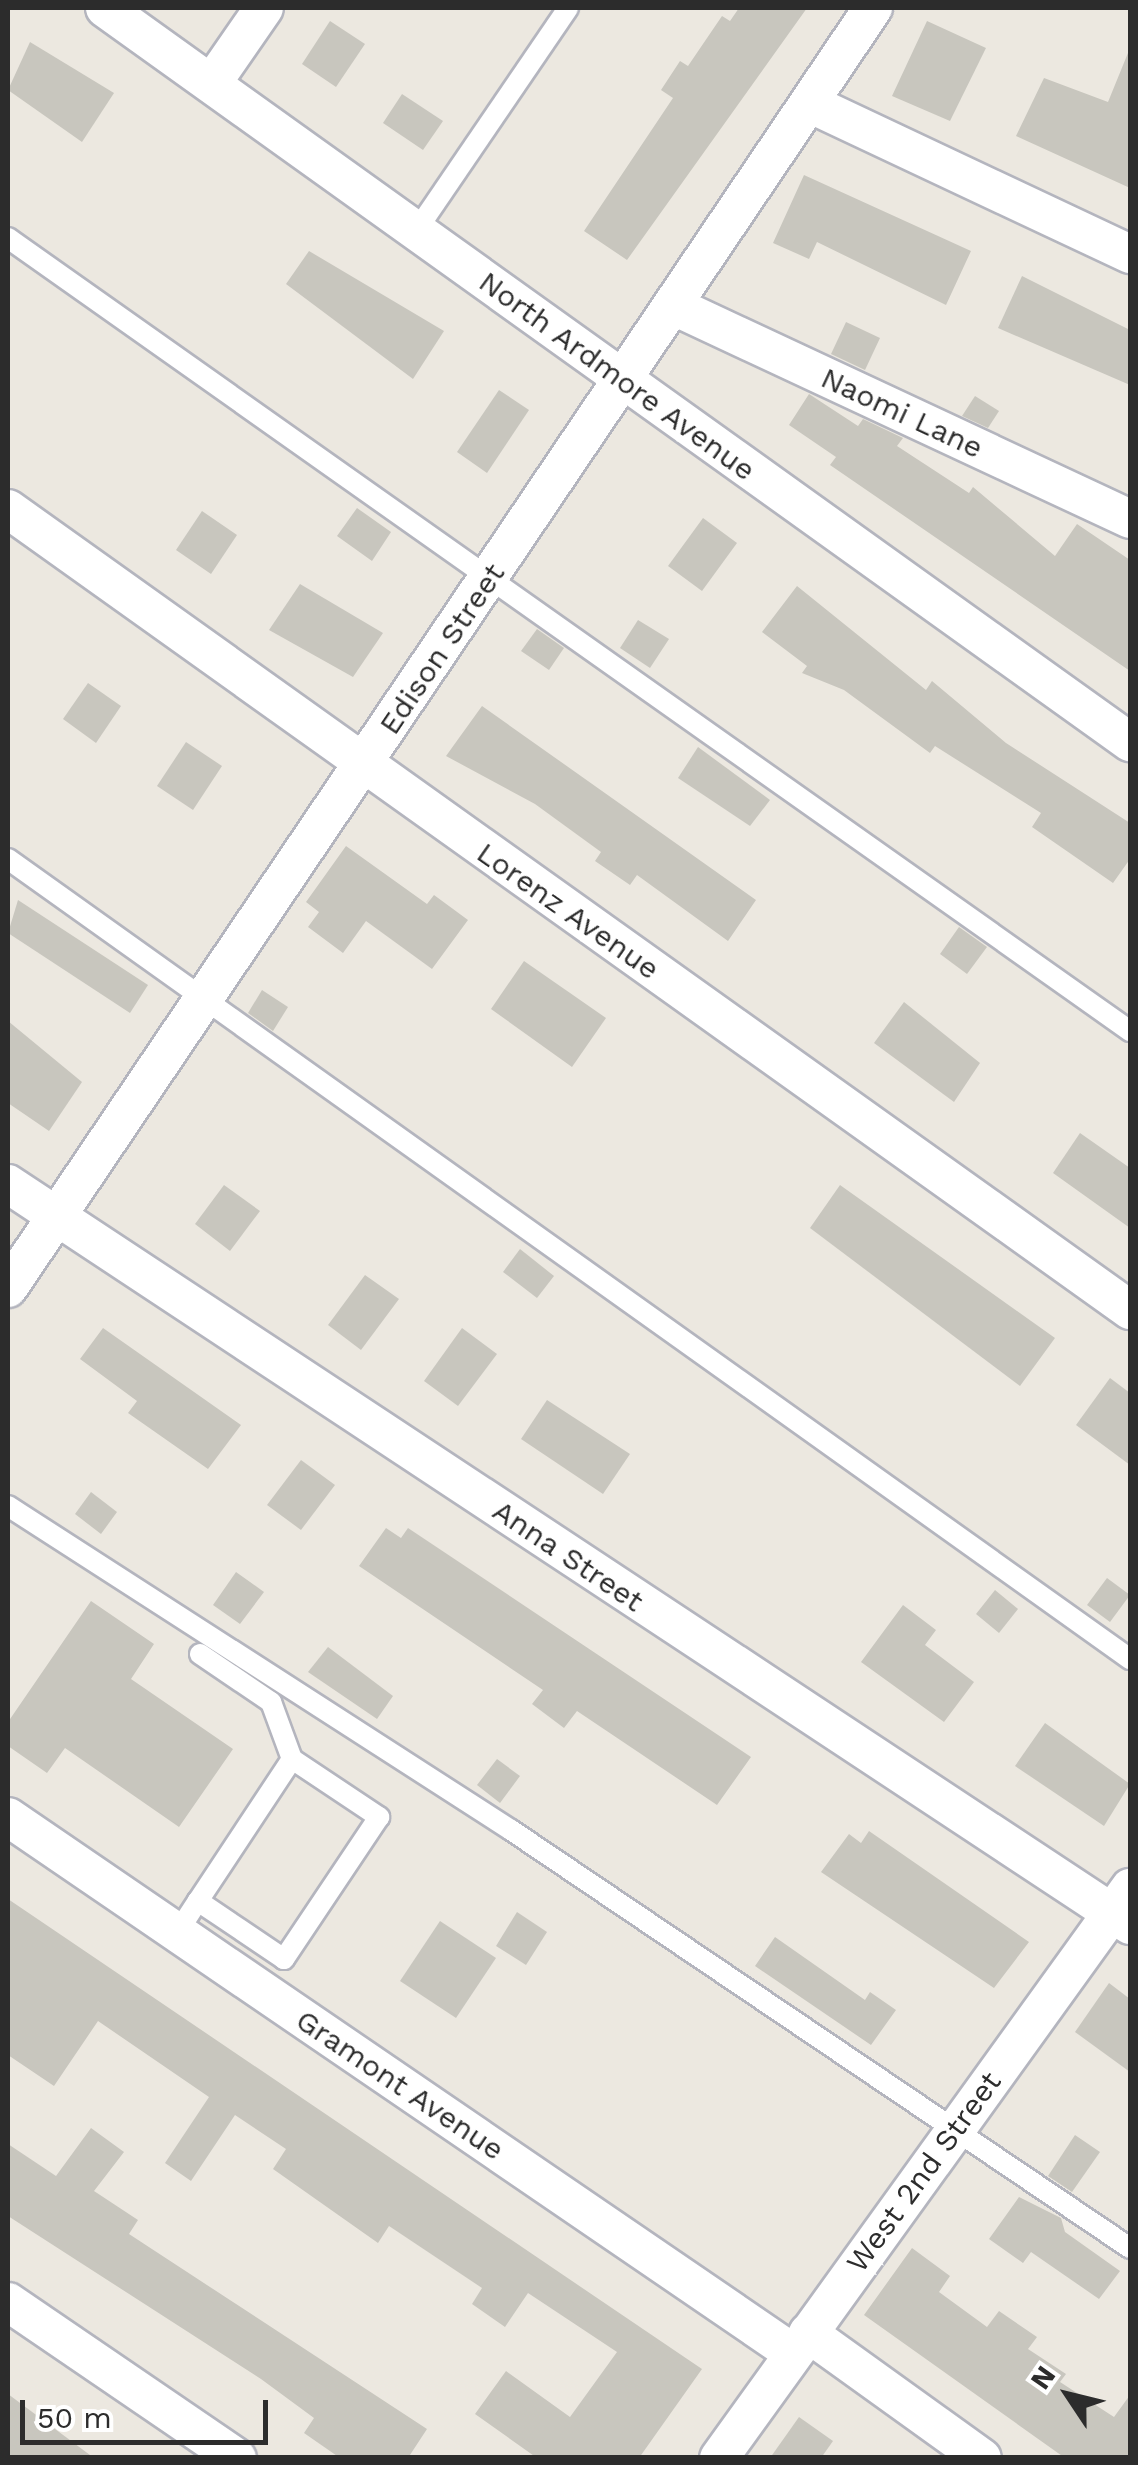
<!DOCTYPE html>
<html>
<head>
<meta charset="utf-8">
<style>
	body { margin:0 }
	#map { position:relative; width:1138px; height:2465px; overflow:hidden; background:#ece8e0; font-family:"Work Sans",sans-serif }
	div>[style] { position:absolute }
	.building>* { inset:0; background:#c8c6be }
	.roads { filter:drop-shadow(2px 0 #b4b5be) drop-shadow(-2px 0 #b4b5be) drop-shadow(0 2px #b4b5be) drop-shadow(0 -2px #b4b5be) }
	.service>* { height:20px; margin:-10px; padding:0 10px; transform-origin:10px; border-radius:10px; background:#fff }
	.minor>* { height:38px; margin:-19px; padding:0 19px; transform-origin:19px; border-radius:19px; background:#fff }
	span { translate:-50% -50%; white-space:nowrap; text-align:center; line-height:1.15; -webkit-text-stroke:8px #fff; paint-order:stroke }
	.street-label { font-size:30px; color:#2c2c2c }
	.frame { position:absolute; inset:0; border:10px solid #2c2c2c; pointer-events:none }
	.north { position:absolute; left:1018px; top:2345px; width:100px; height:100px; -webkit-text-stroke:8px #fff; paint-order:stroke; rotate:305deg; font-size:28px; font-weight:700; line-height:40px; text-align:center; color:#2c2c2c }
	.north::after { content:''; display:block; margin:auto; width:35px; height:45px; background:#2c2c2c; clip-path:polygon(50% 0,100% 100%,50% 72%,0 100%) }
	.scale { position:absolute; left:20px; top:2400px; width:248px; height:45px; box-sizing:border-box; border:5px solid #2c2c2c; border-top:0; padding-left:12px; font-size:30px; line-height:35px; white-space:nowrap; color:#2c2c2c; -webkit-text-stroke:8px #fff; paint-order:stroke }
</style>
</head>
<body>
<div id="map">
	<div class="building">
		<div style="clip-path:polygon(739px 8px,807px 8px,627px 260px,584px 231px,673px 98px,661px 90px,680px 61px,688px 66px,722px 16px,730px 21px)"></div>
		<div style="clip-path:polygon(330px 21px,365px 44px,336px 87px,302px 64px)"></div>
		<div style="clip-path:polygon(927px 21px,986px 48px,950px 121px,892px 96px)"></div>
		<div style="clip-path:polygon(30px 42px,114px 93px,82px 142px,8px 90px)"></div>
		<div style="clip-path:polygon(1130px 48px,1130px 188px,1016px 136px,1044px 78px,1108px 102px)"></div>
		<div style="clip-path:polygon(402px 94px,443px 121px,423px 150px,383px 123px)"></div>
		<div style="clip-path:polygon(804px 175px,971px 251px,946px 305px,817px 242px,809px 259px,773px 243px)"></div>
		<div style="clip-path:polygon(309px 251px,444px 331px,413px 379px,286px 284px)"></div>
		<div style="clip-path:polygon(1022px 276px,1130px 330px,1130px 385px,998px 328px)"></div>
		<div style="clip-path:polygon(846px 322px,880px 338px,865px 370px,831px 354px)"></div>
		<div style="clip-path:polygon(499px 390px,529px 410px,487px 473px,457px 452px)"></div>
		<div style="clip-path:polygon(809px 394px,858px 426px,863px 419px,903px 438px,897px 446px,969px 493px,973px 487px,1055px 556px,1077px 524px,1130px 560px,1130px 671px,830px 465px,836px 457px,789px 425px)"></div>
		<div style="clip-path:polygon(975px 396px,999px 411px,988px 428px,962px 416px)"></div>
		<div style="clip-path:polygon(357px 508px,391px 532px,372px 561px,337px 536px)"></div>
		<div style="clip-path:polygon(202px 511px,237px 535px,211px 574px,176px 550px)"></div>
		<div style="clip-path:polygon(703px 518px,737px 543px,702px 591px,668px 566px)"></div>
		<div style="clip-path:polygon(300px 584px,383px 633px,353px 677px,269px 630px)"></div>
		<div style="clip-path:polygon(797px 586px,926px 690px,932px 681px,1006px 743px,1130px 823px,1130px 859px,1113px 883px,1032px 827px,1041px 813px,935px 746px,930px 753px,844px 690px,802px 673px,807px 666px,762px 632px)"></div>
		<div style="clip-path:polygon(638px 620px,669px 639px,650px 668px,620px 648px)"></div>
		<div style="clip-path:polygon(537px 629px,564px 648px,549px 670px,521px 651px)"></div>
		<div style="clip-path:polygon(88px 683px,121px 706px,96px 743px,63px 719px)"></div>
		<div style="clip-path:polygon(482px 706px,756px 900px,728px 941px,637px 875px,630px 885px,595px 861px,601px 852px,535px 804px,446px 756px)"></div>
		<div style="clip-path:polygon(186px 742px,222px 766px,193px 810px,157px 786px)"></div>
		<div style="clip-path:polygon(698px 747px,770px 800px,750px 826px,678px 778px)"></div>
		<div style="clip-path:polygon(346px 846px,427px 904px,434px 895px,468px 920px,432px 969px,366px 921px,343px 953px,308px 927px,319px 912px,306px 902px)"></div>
		<div style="clip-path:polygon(18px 900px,148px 985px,130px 1013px,8px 933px)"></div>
		<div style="clip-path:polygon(959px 927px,987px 947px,967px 974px,940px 954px)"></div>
		<div style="clip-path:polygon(524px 961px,606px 1018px,572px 1067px,491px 1009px)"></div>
		<div style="clip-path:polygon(262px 990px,288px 1007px,273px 1031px,248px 1013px)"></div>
		<div style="clip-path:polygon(904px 1002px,980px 1063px,954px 1102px,874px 1043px)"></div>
		<div style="clip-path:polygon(8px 1021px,82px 1082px,49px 1131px,8px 1103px)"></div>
		<div style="clip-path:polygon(1080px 1133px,1130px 1168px,1130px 1228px,1053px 1173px)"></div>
		<div style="clip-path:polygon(224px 1185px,260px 1211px,230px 1251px,195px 1224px)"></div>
		<div style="clip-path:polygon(840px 1185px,1055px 1338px,1020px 1386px,810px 1228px)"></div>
		<div style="clip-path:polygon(520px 1249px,554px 1276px,537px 1298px,503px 1272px)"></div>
		<div style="clip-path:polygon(365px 1275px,399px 1299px,361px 1350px,328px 1325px)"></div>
		<div style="clip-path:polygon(103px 1328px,241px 1425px,208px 1469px,128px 1413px,137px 1401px,80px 1359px)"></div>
		<div style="clip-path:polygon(462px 1328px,497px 1354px,458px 1406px,424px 1381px)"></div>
		<div style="clip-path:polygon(1110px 1378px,1130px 1393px,1130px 1465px,1076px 1425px)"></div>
		<div style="clip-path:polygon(547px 1400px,630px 1454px,603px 1494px,521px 1439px)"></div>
		<div style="clip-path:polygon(301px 1460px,335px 1485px,301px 1530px,267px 1505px)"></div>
		<div style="clip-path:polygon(91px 1492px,117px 1512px,101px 1534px,75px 1514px)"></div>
		<div style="clip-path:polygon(386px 1528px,401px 1538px,408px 1528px,751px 1757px,717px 1805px,577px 1711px,564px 1728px,532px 1704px,543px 1690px,359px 1566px)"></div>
		<div style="clip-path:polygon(236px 1572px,264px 1592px,240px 1624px,213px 1605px)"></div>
		<div style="clip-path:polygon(1107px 1578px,1130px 1595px,1110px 1622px,1087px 1605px)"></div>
		<div style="clip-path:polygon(995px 1590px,1018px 1609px,999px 1633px,976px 1614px)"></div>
		<div style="clip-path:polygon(91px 1601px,154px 1644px,131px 1679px,233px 1749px,179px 1827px,65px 1748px,47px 1773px,8px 1746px,8px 1722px)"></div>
		<div style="clip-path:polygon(903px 1605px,936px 1630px,925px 1645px,974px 1682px,944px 1722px,861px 1662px)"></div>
		<div style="clip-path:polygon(328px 1647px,393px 1696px,377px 1719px,308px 1672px)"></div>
		<div style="clip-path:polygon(1045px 1723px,1130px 1784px,1104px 1826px,1015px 1766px)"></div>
		<div style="clip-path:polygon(497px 1759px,520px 1776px,500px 1803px,477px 1785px)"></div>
		<div style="clip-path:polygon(869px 1831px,1029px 1942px,994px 1988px,821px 1872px,849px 1834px,861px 1843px)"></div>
		<div style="clip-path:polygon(8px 1899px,702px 2369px,639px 2458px,537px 2458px,475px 2414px,506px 2371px,570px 2417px,617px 2352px,528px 2293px,505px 2327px,472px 2304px,482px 2288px,389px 2226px,378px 2243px,273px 2169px,286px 2149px,235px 2115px,191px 2181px,165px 2163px,209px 2097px,98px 2021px,54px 2086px,8px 2055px)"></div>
		<div style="clip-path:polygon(517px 1912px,547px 1932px,526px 1965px,496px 1946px)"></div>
		<div style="clip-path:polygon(440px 1921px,496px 1958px,456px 2018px,400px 1981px)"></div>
		<div style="clip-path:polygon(775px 1937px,865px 2000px,870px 1992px,896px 2010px,871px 2045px,755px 1966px)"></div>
		<div style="clip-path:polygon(1109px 1983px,1130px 1999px,1130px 2072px,1075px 2032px)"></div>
		<div style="clip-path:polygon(91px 2128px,124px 2152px,94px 2191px,138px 2220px,129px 2234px,427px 2429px,408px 2458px,340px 2458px,304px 2433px,314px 2418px,261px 2379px,8px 2216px,8px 2144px,56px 2176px)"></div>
		<div style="clip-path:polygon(1075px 2135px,1100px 2152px,1072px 2192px,1048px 2176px)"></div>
		<div style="clip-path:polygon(1019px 2197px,1061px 2218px,1065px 2232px,1120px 2271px,1099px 2299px,1031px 2252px,1023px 2263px,989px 2239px)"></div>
		<div style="clip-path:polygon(912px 2248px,950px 2276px,939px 2292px,987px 2327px,999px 2311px,1037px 2337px,1028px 2349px,1066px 2374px,1060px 2382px,1114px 2417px,1130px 2395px,1130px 2458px,1065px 2458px,864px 2315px)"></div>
		<div style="clip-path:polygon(8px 2394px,94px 2458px,8px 2458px)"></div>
		<div style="clip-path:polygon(799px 2417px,833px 2441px,821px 2458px,770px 2458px)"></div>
	</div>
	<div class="roads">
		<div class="service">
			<div style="left:416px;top:231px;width:270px;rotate:-55.7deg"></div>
			<div style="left:8px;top:238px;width:1374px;rotate:35.25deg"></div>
			<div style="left:8px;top:859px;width:1378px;rotate:35.49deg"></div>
			<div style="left:8px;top:1506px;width:598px;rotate:32.79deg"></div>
			<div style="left:511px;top:1830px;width:747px;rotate:34.03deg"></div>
			<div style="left:200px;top:1654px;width:86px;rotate:34.1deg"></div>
			<div style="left:271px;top:1702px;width:61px;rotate:69.8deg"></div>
			<div style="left:177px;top:1933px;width:38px;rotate:-57deg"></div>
			<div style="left:198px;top:1901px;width:170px;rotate:-56.5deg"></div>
			<div style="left:292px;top:1759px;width:105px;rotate:33.7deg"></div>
			<div style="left:379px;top:1817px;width:171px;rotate:123.8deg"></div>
			<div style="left:284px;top:1959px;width:104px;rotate:-146deg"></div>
		</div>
		<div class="minor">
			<div style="left:105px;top:8px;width:1261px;rotate:35.61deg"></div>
			<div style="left:212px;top:83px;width:91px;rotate:-55.3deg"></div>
			<div style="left:809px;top:103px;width:355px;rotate:25.2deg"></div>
			<div style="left:674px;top:306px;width:503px;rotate:25.04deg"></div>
			<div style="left:8px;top:509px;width:1379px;rotate:35.52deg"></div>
			<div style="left:8px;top:1184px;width:1345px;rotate:33.44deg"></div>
			<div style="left:8px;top:1288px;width:1545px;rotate:-55.95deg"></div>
			<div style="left:8px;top:1817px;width:951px;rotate:34.33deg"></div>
			<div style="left:8px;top:2302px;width:277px;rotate:34.3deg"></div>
			<div style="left:808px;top:2333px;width:214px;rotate:35.7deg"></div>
			<div style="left:719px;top:2458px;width:703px;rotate:-54.21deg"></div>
		</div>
	</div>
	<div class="street-label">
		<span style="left:617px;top:376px;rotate:36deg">North Ardmore Avenue</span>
		<span style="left:902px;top:413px;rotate:25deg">Naomi Lane</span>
		<span style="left:442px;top:649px;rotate:-56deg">Edison Street</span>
		<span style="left:568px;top:911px;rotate:35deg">Lorenz Avenue</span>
		<span style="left:568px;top:1556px;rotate:34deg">Anna Street</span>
		<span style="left:400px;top:2085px;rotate:34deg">Gramont Avenue</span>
		<span style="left:924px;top:2172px;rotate:-54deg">West 2nd Street</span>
	</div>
	<div class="frame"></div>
	<div class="north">N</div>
	<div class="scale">50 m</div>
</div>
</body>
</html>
